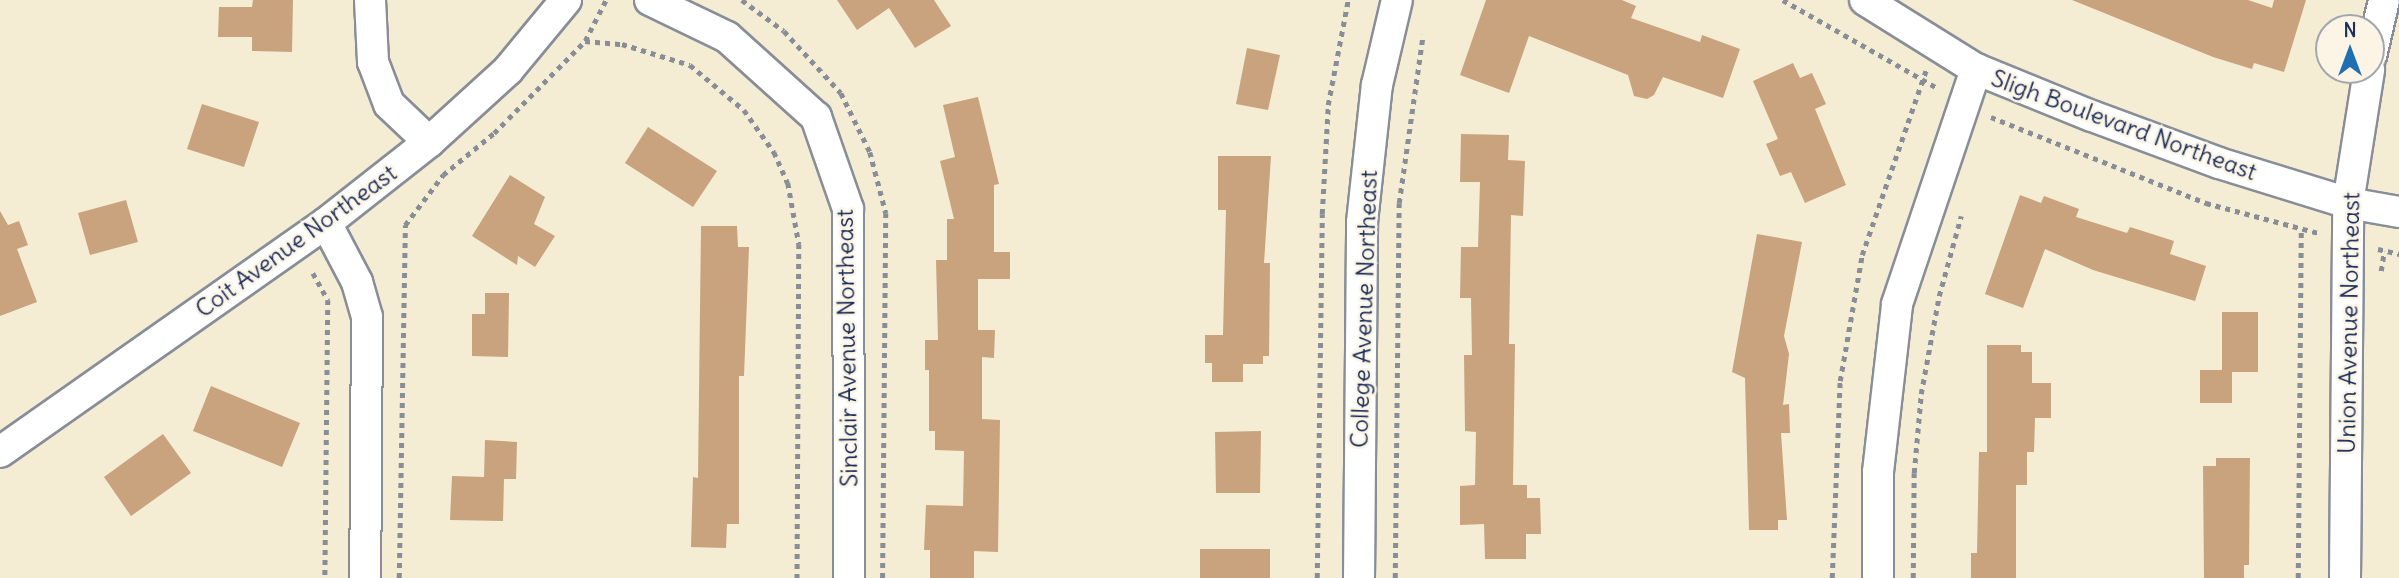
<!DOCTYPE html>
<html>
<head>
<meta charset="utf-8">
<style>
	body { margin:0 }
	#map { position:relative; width:2399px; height:578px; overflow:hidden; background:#f4ecd3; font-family:Delius,sans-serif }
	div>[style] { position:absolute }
	.building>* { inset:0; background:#c8a37d }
	.path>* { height:4.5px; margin-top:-2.25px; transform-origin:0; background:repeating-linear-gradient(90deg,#888e98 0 5px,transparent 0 10px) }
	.roads { filter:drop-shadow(2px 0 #888e98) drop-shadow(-2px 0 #888e98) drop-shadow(0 2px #888e98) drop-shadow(0 -2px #888e98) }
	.minor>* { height:30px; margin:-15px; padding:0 15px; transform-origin:15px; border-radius:15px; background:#fff }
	span { translate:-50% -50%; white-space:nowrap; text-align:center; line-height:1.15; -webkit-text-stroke:5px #fcf5e5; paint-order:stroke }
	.street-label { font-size:24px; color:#1b2f5e }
	.north { position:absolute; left:2315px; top:14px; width:70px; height:70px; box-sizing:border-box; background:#fcf5e5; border:2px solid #a2a6af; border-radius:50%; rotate:0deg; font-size:19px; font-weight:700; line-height:28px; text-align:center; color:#1b2f5e }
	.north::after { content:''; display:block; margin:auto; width:24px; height:32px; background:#1f6fb2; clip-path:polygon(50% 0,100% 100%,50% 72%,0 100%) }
</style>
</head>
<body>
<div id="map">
	<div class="building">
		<div style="clip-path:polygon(253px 0,293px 0,292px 52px,252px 51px,252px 37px,218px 37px,219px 7px,252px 7px)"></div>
		<div style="clip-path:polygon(837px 0,934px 0,951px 26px,915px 48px,889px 8px,857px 30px)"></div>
		<div style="clip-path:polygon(1486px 0,1622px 0,1636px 6px,1631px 18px,1700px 42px,1702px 35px,1740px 49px,1723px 98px,1663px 77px,1654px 95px,1647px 99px,1634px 96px,1628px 75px,1529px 36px,1509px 93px,1460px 75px)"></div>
		<div style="clip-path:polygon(2072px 0,2248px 0,2272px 8px,2274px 0,2306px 0,2284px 72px,2254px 63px,2252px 69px,2213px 57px)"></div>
		<div style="clip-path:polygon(1247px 48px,1280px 55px,1268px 110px,1236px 104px)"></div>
		<div style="clip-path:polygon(1793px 63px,1800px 78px,1812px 73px,1826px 104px,1815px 109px,1846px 185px,1805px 203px,1791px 172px,1780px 176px,1766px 144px,1778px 139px,1753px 81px)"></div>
		<div style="clip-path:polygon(978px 97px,999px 184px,994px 185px,994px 252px,1010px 252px,1010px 279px,978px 279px,978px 330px,995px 330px,994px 358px,982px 357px,982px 419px,1000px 420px,998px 552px,974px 551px,974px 578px,930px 578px,930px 550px,924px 550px,926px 505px,963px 506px,964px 451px,935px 450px,935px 431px,929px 431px,929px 370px,925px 370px,925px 340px,938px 340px,936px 260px,947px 260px,947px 219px,954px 219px,940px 161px,955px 157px,943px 105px)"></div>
		<div style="clip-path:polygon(202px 104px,259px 122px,244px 167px,187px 149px)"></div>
		<div style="clip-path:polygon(648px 127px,717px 171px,693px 207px,625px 163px)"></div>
		<div style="clip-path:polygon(1461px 134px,1509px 135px,1508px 160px,1525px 161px,1523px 216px,1511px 215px,1509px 344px,1515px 344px,1513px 485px,1527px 485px,1527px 498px,1540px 498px,1541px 534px,1526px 534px,1526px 559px,1485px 559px,1484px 524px,1460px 525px,1460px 486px,1475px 485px,1476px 432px,1465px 431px,1464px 355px,1472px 355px,1471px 298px,1460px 298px,1461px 247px,1478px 247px,1480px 182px,1460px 182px)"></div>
		<div style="clip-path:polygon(1218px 156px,1271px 156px,1264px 263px,1270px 263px,1269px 356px,1263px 356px,1263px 364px,1243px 364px,1243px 382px,1212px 382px,1212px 363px,1205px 363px,1205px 335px,1223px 335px,1226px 210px,1218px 210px)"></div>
		<div style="clip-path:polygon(510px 175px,545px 197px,534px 224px,555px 236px,535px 267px,518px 256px,517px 265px,472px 236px)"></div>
		<div style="clip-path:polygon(2020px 195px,2041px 203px,2044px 196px,2079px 209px,2076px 217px,2127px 233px,2130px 227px,2174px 241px,2170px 254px,2206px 266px,2195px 301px,2093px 270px,2045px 249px,2023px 308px,1985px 294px)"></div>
		<div style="clip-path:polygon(126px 200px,138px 242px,90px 255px,78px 213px)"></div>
		<div style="clip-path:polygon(0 211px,8px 225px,19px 221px,28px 245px,17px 249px,37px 302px,0 316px)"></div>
		<div style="clip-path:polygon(701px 226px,737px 226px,738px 247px,749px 247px,744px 376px,739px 376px,739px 524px,727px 524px,726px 548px,691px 547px,693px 477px,698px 478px)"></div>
		<div style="clip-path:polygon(1757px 234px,1802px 242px,1784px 336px,1789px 354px,1783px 405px,1789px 404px,1790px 433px,1781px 433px,1787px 520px,1778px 520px,1778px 530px,1749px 530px,1745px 378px,1732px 372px)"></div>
		<div style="clip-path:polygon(485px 293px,509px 293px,508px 357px,472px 356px,472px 314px,485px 314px)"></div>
		<div style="clip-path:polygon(2222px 312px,2258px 312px,2258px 372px,2232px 372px,2232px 403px,2200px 403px,2200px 370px,2222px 370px)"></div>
		<div style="clip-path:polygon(1987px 345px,2021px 345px,2021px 352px,2032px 352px,2032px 383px,2051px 383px,2051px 418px,2035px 418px,2034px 452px,2027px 452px,2027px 485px,2016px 485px,2016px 578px,1971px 578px,1971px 553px,1977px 553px,1979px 452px,1987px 452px)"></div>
		<div style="clip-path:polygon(211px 386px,300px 423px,282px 467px,193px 431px)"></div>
		<div style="clip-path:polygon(1261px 431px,1260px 493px,1216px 493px,1215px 432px)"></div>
		<div style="clip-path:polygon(163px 434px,191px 473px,131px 516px,104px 477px)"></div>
		<div style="clip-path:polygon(485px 440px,517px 442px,516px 479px,504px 479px,503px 521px,450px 520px,452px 476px,484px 477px)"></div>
		<div style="clip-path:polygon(2216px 458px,2250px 458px,2249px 565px,2244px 565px,2244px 578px,2204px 578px,2203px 466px,2216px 466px)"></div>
		<div style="clip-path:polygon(1200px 549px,1270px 549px,1270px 578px,1200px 578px)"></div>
	</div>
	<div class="path">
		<div style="left:742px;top:0;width:52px;rotate:36.4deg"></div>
		<div style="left:784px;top:31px;width:84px;rotate:47.4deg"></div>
		<div style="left:841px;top:93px;width:66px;rotate:63.8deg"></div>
		<div style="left:870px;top:152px;width:63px;rotate:75.3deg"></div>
		<div style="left:886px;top:213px;width:365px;rotate:90.5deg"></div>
		<div style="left:1783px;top:0;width:177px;rotate:29.7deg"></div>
		<div style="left:585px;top:41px;width:46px;rotate:-62.9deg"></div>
		<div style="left:1991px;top:117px;width:232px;rotate:21.8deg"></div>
		<div style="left:2206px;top:203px;width:117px;rotate:14.9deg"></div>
		<div style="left:2378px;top:249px;width:22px;rotate:13deg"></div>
		<div style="left:2381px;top:271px;width:20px;rotate:-81deg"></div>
		<div style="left:313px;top:273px;width:31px;rotate:61deg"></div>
		<div style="left:328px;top:300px;width:278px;rotate:90.6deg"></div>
		<div style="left:399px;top:578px;width:353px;rotate:-89deg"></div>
		<div style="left:405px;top:225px;width:63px;rotate:-52.8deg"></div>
		<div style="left:443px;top:175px;width:66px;rotate:-39.5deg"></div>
		<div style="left:494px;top:133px;width:129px;rotate:-45.3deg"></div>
		<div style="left:585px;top:41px;width:37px;rotate:5deg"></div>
		<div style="left:622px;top:44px;width:71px;rotate:17.2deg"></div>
		<div style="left:690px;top:65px;width:70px;rotate:39.8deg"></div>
		<div style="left:744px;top:110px;width:52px;rotate:54.5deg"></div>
		<div style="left:774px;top:152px;width:34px;rotate:66deg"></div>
		<div style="left:788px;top:183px;width:62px;rotate:79.8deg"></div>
		<div style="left:799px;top:244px;width:334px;rotate:90.3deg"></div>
		<div style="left:1317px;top:578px;width:364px;rotate:-89.2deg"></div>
		<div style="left:1322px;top:214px;width:109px;rotate:-86.8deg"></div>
		<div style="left:1328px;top:105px;width:107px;rotate:-79.2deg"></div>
		<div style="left:1395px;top:578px;width:375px;rotate:-89.4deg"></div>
		<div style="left:1399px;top:203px;width:170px;rotate:-81.9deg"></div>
		<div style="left:1832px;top:578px;width:197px;rotate:-87.7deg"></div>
		<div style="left:1840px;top:381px;width:128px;rotate:-80.1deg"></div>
		<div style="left:1862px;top:255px;width:196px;rotate:-70.9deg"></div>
		<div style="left:1913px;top:578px;width:105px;rotate:-89.5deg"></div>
		<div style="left:1914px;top:473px;width:79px;rotate:-84.9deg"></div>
		<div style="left:1921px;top:394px;width:100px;rotate:-79.6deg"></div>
		<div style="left:1939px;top:296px;width:83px;rotate:-74.6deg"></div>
		<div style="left:2298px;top:578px;width:349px;rotate:-89.5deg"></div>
	</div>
	<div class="roads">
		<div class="minor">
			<div style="left:370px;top:0;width:62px;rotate:87.2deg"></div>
			<div style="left:373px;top:62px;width:45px;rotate:69.1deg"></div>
			<div style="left:389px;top:104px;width:55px;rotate:43.5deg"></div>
			<div style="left:650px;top:0;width:85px;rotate:25.7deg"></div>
			<div style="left:727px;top:37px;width:120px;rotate:42deg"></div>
			<div style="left:816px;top:117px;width:97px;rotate:70.8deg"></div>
			<div style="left:848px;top:209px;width:369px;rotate:89.8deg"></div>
			<div style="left:1865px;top:0;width:131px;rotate:31.9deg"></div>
			<div style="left:1976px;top:69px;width:125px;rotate:22.1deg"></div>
			<div style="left:2092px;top:116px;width:135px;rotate:20.3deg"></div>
			<div style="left:2219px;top:163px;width:135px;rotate:17.2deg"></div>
			<div style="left:2348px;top:203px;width:52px;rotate:10deg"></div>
			<div style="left:2371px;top:56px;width:57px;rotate:-76.9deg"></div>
			<div style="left:326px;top:223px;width:67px;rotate:62.3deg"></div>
			<div style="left:357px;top:282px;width:36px;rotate:74deg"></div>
			<div style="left:367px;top:317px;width:261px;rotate:90.4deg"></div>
			<div style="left:0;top:452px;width:398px;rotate:-35.1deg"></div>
			<div style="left:326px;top:223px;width:131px;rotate:-38.2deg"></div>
			<div style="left:429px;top:142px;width:107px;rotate:-42.3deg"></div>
			<div style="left:508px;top:70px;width:91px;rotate:-50.4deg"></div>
			<div style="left:1359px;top:578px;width:356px;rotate:-89.5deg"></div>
			<div style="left:1362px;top:222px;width:138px;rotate:-83.8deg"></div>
			<div style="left:1377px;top:85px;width:87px;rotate:-76.8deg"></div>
			<div style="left:1878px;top:578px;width:106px;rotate:-90deg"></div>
			<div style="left:1878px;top:472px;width:169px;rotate:-83.5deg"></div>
			<div style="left:1897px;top:304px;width:248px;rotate:-71.4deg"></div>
			<div style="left:2345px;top:578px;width:375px;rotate:-89.5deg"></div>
			<div style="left:2348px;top:203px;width:135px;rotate:-81deg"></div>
		</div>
	</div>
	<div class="street-label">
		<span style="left:2124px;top:125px;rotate:20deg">Sligh Boulevard Northeast</span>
		<span style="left:296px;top:241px;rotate:-36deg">Coit Avenue Northeast</span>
		<span style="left:1364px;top:309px;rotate:-88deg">College Avenue Northeast</span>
		<span style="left:2349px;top:323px;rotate:-89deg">Union Avenue Northeast</span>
		<span style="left:847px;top:348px;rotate:-91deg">Sinclair Avenue Northeast</span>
	</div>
	<div class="north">N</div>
</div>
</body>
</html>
